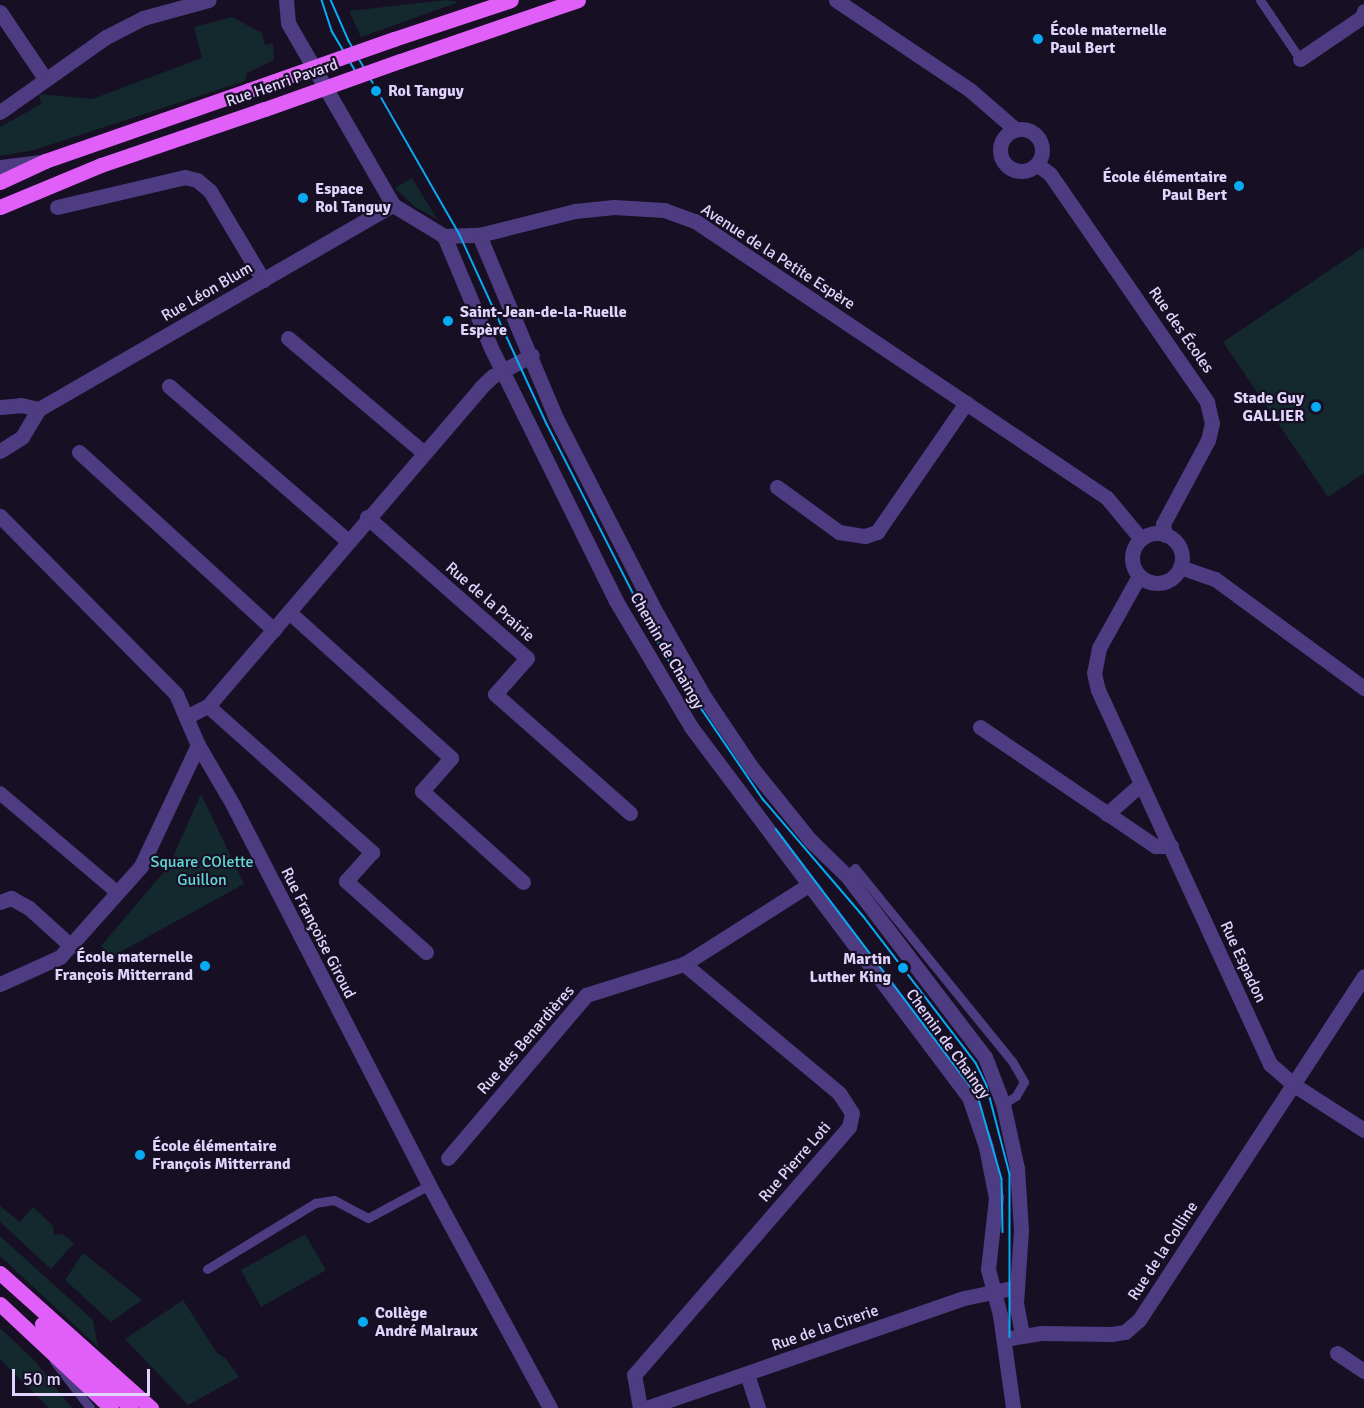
<!DOCTYPE html>
<html>
<head>
<meta charset="utf-8">
<style>
	body { margin:0 }
	#map { position:relative; width:1364px; height:1408px; overflow:hidden; background:#170f24; font-family:Signika,sans-serif }
	div>[style] { position:absolute }
	.green>* { inset:0; background:#13292e }
	.service>* { height:9px; margin:-4.5px; padding:0 4.5px; transform-origin:4.5px; border-radius:4.5px; background:#4d3c81 }
	.pedestrian>* { height:14px; margin:-7px; padding:0 7px; transform-origin:7px; border-radius:7px; background:#4d3c81 }
	.minor>* { height:15px; margin:-7.5px; padding:0 7.5px; transform-origin:7.5px; border-radius:7.5px; background:#4d3c81 }
	.minor>.ring { margin:-7.5px; padding:0; box-sizing:content-box; background:none; border:15px solid #4d3c81; border-radius:50% }
	.tertiary>* { height:15px; margin:-7.5px; padding:0 7.5px; transform-origin:7.5px; border-radius:7.5px; background:#4d3c81 }
	.tertiary>.ring { margin:-7.5px; padding:0; box-sizing:content-box; background:none; border:15px solid #4d3c81; border-radius:50% }
	.primary>* { height:15px; margin:-7.5px; padding:0 7.5px; transform-origin:7.5px; border-radius:7.5px; background:#e05ff9 }
	.tram>* { height:1.5px; margin:-0.75px; padding:0 0.75px; transform-origin:0.75px; border-radius:0.75px; background:#09aaf4 }
	.primary-bridge>* { height:15px; margin:-7.5px; padding:0 7.5px; transform-origin:7.5px; border-radius:7.5px; background:#e05ff9 }
	.dots>* { width:16px; height:16px; translate:-50% -50%; box-sizing:border-box; border:3px solid #170f24; border-radius:50% }
	span { translate:-50% -50%; white-space:nowrap; text-align:center; line-height:1.15; -webkit-text-stroke:4.5px #170f24; paint-order:stroke }
	.poi-label { font-size:16px; color:#e1d4fd; font-weight:700 }
	.left { translate:0 -50%; text-align:left }
	.right { translate:-100% -50%; text-align:right }
	.street-label { font-size:16px; color:#e1d4fd }
	.park-label { font-size:16px; color:#62dbd7 }
	.scale { position:absolute; left:12px; top:1369px; width:138px; height:27px; box-sizing:border-box; border:3px solid #e1d4fd; border-top:0; padding-left:8px; font-size:18px; line-height:21px; white-space:nowrap; color:#e1d4fd; -webkit-text-stroke:4px #170f24; paint-order:stroke }
</style>
</head>
<body>
<div id="map">
	<div class="green">
		<div style="clip-path:polygon(446px 0,459px 2px,361px 37px,349px 11px)"></div>
		<div style="clip-path:polygon(232px 17px,262px 33px,265px 45px,273px 43px,274px 60px,247px 73px,245px 81px,34px 150px,0 156px,0 127px,41px 104px,39px 94px,92px 99px,202px 58px,194px 27px)"></div>
		<div style="clip-path:polygon(412px 178px,437px 219px,415px 207px,395px 188px)"></div>
		<div style="clip-path:polygon(1364px 247px,1364px 473px,1328px 497px,1223px 342px)"></div>
		<div style="clip-path:polygon(201px 794px,244px 884px,111px 957px,101px 946px,169px 866px)"></div>
		<div style="clip-path:polygon(0 1206px,20px 1222px,33px 1207px,53px 1226px,54px 1235px,62px 1234px,74px 1243px,51px 1269px,0 1222px)"></div>
		<div style="clip-path:polygon(305px 1234px,326px 1270px,261px 1307px,241px 1270px)"></div>
		<div style="clip-path:polygon(0 1236px,93px 1320px,98px 1347px,0 1256px)"></div>
		<div style="clip-path:polygon(83px 1253px,142px 1300px,111px 1322px,65px 1280px)"></div>
		<div style="clip-path:polygon(183px 1300px,217px 1353px,226px 1359px,239px 1377px,188px 1405px,125px 1339px)"></div>
		<div style="clip-path:polygon(0 1328px,34px 1360px,72px 1408px,49px 1408px,0 1359px)"></div>
	</div>
	<div class="service">
		<div style="left:1260px;top:0;width:71px;rotate:55.9deg"></div>
		<div style="left:847px;top:876px;width:11px;rotate:-45deg"></div>
		<div style="left:855px;top:868px;width:249px;rotate:50.9deg"></div>
		<div style="left:1012px;top:1061px;width:24px;rotate:60deg"></div>
		<div style="left:1024px;top:1082px;width:16px;rotate:120deg"></div>
		<div style="left:1016px;top:1096px;width:15px;rotate:148deg"></div>
		<div style="left:207px;top:1269px;width:127px;rotate:-31.4deg"></div>
		<div style="left:315px;top:1203px;width:19px;rotate:-9deg"></div>
		<div style="left:334px;top:1200px;width:38px;rotate:28deg"></div>
		<div style="left:368px;top:1218px;width:69px;rotate:-28.4deg"></div>
		<div style="left:54px;top:1361px;width:59px;rotate:52.5deg"></div>
	</div>
	<div class="pedestrian">
		<div style="left:0;top:793px;width:155px;rotate:40.3deg"></div>
	</div>
	<div class="minor">
		<div style="left:836px;top:0;width:161px;rotate:33.9deg"></div>
		<div style="left:970px;top:90px;width:60px;rotate:40.9deg"></div>
		<div style="left:0;top:12px;width:78px;rotate:55.9deg"></div>
		<div style="left:1300px;top:59px;width:75px;rotate:-34.1deg"></div>
		<div style="left:1362px;top:17px;width:6px;rotate:-72deg"></div>
		<div class="ring" style="left:1000px;top:129px;width:27px;height:27px"></div>
		<div style="left:1037px;top:164px;width:16px;rotate:38deg"></div>
		<div style="left:1050px;top:174px;width:277px;rotate:55.4deg"></div>
		<div style="left:1207px;top:402px;width:22px;rotate:77deg"></div>
		<div style="left:1212px;top:423px;width:17px;rotate:103deg"></div>
		<div style="left:1208px;top:440px;width:95px;rotate:118.2deg"></div>
		<div style="left:1163px;top:524px;width:11px;rotate:80deg"></div>
		<div style="left:57px;top:207px;width:131px;rotate:-13.2deg"></div>
		<div style="left:185px;top:177px;width:12px;rotate:14deg"></div>
		<div style="left:197px;top:180px;width:17px;rotate:40deg"></div>
		<div style="left:210px;top:191px;width:104px;rotate:59.2deg"></div>
		<div style="left:288px;top:338px;width:178px;rotate:40.2deg"></div>
		<div style="left:169px;top:386px;width:235px;rotate:40.9deg"></div>
		<div style="left:0;top:407px;width:21px;rotate:-5deg"></div>
		<div style="left:21px;top:405px;width:18px;rotate:13deg"></div>
		<div style="left:0;top:451px;width:26px;rotate:-32deg"></div>
		<div style="left:22px;top:437px;width:33px;rotate:-59deg"></div>
		<div style="left:39px;top:409px;width:409px;rotate:-30deg"></div>
		<div style="left:79px;top:452px;width:264px;rotate:42.4deg"></div>
		<div style="left:777px;top:487px;width:77px;rotate:36deg"></div>
		<div style="left:839px;top:532px;width:26px;rotate:9deg"></div>
		<div style="left:865px;top:536px;width:13px;rotate:-18deg"></div>
		<div style="left:877px;top:532px;width:157px;rotate:-55.4deg"></div>
		<div style="left:0;top:516px;width:250px;rotate:45.3deg"></div>
		<div style="left:176px;top:694px;width:56px;rotate:66.7deg"></div>
		<div style="left:198px;top:745px;width:69px;rotate:59.7deg"></div>
		<div style="left:233px;top:805px;width:428px;rotate:62.7deg"></div>
		<div style="left:429px;top:1185px;width:254px;rotate:61.5deg"></div>
		<div style="left:367px;top:517px;width:213px;rotate:41.4deg"></div>
		<div style="left:527px;top:658px;width:48px;rotate:131.6deg"></div>
		<div style="left:495px;top:694px;width:180px;rotate:41.4deg"></div>
		<div style="left:1139px;top:576px;width:82px;rotate:119.1deg"></div>
		<div style="left:1099px;top:648px;width:25px;rotate:101deg"></div>
		<div style="left:1094px;top:673px;width:17px;rotate:77deg"></div>
		<div style="left:1098px;top:690px;width:412px;rotate:65.3deg"></div>
		<div style="left:1270px;top:1064px;width:32px;rotate:41deg"></div>
		<div style="left:1294px;top:1085px;width:83px;rotate:32.7deg"></div>
		<div style="left:289px;top:612px;width:218px;rotate:42deg"></div>
		<div style="left:451px;top:758px;width:44px;rotate:131.3deg"></div>
		<div style="left:422px;top:791px;width:136px;rotate:42deg"></div>
		<div style="left:208px;top:706px;width:220px;rotate:41.7deg"></div>
		<div style="left:372px;top:852px;width:39px;rotate:132deg"></div>
		<div style="left:346px;top:881px;width:107px;rotate:41.6deg"></div>
		<div style="left:186px;top:717px;width:25px;rotate:-27deg"></div>
		<div style="left:208px;top:706px;width:420px;rotate:-49.4deg"></div>
		<div style="left:481px;top:387px;width:16px;rotate:-43deg"></div>
		<div style="left:493px;top:376px;width:44px;rotate:-28.3deg"></div>
		<div style="left:980px;top:727px;width:212px;rotate:34.2deg"></div>
		<div style="left:1155px;top:846px;width:16px"></div>
		<div style="left:1107px;top:814px;width:45px;rotate:-41.4deg"></div>
		<div style="left:0;top:902px;width:12px;rotate:-20deg"></div>
		<div style="left:11px;top:898px;width:21px;rotate:29deg"></div>
		<div style="left:29px;top:908px;width:57px;rotate:42.1deg"></div>
		<div style="left:0;top:984px;width:66px;rotate:-24.2deg"></div>
		<div style="left:60px;top:957px;width:122px;rotate:-48.3deg"></div>
		<div style="left:141px;top:866px;width:134px;rotate:-64.8deg"></div>
		<div style="left:448px;top:1158px;width:214px;rotate:-49.7deg"></div>
		<div style="left:586px;top:995px;width:103px;rotate:-17.6deg"></div>
		<div style="left:684px;top:964px;width:146px;rotate:-32.4deg"></div>
		<div style="left:1004px;top:1339px;width:37px;rotate:-9deg"></div>
		<div style="left:1041px;top:1333px;width:71px;rotate:0.8deg"></div>
		<div style="left:1112px;top:1334px;width:13px;rotate:-9deg"></div>
		<div style="left:1125px;top:1332px;width:18px;rotate:-41deg"></div>
		<div style="left:1139px;top:1320px;width:411px;rotate:-56.8deg"></div>
		<div style="left:1337px;top:1353px;width:32px;rotate:34deg"></div>
		<div style="left:747px;top:1374px;width:36px;rotate:72deg"></div>
		<div style="left:640px;top:1408px;width:34px;rotate:-100deg"></div>
		<div style="left:634px;top:1375px;width:328px;rotate:-49.1deg"></div>
		<div style="left:849px;top:1127px;width:14px;rotate:-78deg"></div>
		<div style="left:852px;top:1113px;width:24px;rotate:-123deg"></div>
		<div style="left:839px;top:1093px;width:202px;rotate:-140.2deg"></div>
		<div style="left:646px;top:1408px;width:336px;rotate:-19.1deg"></div>
		<div style="left:964px;top:1298px;width:54px;rotate:-11.7deg"></div>
	</div>
	<div class="tertiary">
		<div style="left:286px;top:0;width:23px;rotate:85deg"></div>
		<div style="left:288px;top:23px;width:210px;rotate:60deg"></div>
		<div style="left:393px;top:205px;width:60px;rotate:31.3deg"></div>
		<div style="left:444px;top:236px;width:121px;rotate:67.2deg"></div>
		<div style="left:491px;top:348px;width:282px;rotate:63.7deg"></div>
		<div style="left:616px;top:601px;width:147px;rotate:59.2deg"></div>
		<div style="left:691px;top:727px;width:463px;rotate:53.1deg"></div>
		<div style="left:969px;top:1097px;width:53px;rotate:71.2deg"></div>
		<div style="left:986px;top:1147px;width:52px;rotate:78.9deg"></div>
		<div style="left:996px;top:1198px;width:71px;rotate:96.4deg"></div>
		<div style="left:988px;top:1269px;width:48px;rotate:75.4deg"></div>
		<div style="left:1000px;top:1315px;width:94px;rotate:82deg"></div>
		<div style="left:0;top:112px;width:130px;rotate:-35.3deg"></div>
		<div style="left:106px;top:37px;width:42px;rotate:-27.2deg"></div>
		<div style="left:143px;top:18px;width:68px;rotate:-15.3deg"></div>
		<div style="left:0;top:167px;width:39px;rotate:-7deg"></div>
		<div style="left:479px;top:235px;width:199px;rotate:67.2deg"></div>
		<div style="left:556px;top:418px;width:215px;rotate:62.8deg"></div>
		<div style="left:654px;top:609px;width:103px;rotate:60.2deg"></div>
		<div style="left:705px;top:698px;width:84px;rotate:56.1deg"></div>
		<div style="left:752px;top:768px;width:94px;rotate:51.1deg"></div>
		<div style="left:811px;top:841px;width:50px;rotate:44.2deg"></div>
		<div style="left:847px;top:876px;width:228px;rotate:52.7deg"></div>
		<div style="left:985px;top:1057px;width:50px;rotate:69deg"></div>
		<div style="left:1003px;top:1104px;width:66px;rotate:77.7deg"></div>
		<div style="left:1017px;top:1168px;width:62px;rotate:86.3deg"></div>
		<div style="left:1021px;top:1230px;width:73px;rotate:93.9deg"></div>
		<div style="left:1016px;top:1303px;width:32px;rotate:79deg"></div>
		<div style="left:444px;top:236px;width:35px;rotate:-2deg"></div>
		<div style="left:479px;top:235px;width:99px;rotate:-14deg"></div>
		<div style="left:575px;top:211px;width:39px;rotate:-6deg"></div>
		<div style="left:614px;top:207px;width:50px;rotate:3.4deg"></div>
		<div style="left:664px;top:210px;width:33px;rotate:20deg"></div>
		<div style="left:695px;top:221px;width:496px;rotate:33.9deg"></div>
		<div style="left:1107px;top:498px;width:53px;rotate:50.3deg"></div>
		<div class="ring" style="left:1132px;top:533px;width:35px;height:35px"></div>
		<div style="left:1180px;top:567px;width:37px;rotate:19deg"></div>
		<div style="left:1215px;top:579px;width:185px;rotate:36.2deg"></div>
	</div>
	<div class="primary">
		<div style="left:394px;top:39px;width:123px;rotate:-18.4deg"></div>
		<div style="left:400px;top:61px;width:188px;rotate:-18.9deg"></div>
		<div style="left:0;top:182px;width:50px;rotate:-25deg"></div>
		<div style="left:45px;top:161px;width:216px;rotate:-19.2deg"></div>
		<div style="left:0;top:207px;width:109px;rotate:-22.6deg"></div>
		<div style="left:101px;top:165px;width:173px;rotate:-18.9deg"></div>
		<div style="left:0;top:1273px;width:203px;rotate:41.8deg"></div>
		<div style="left:0;top:1304px;width:152px;rotate:43.1deg"></div>
		<div style="left:42px;top:1324px;width:122px;rotate:43.3deg"></div>
	</div>
	<div class="tram">
		<div style="left:322px;top:0;width:33px;rotate:72deg"></div>
		<div style="left:332px;top:31px;width:45px;rotate:59.5deg"></div>
		<div style="left:331px;top:0;width:45px;rotate:66.3deg"></div>
		<div style="left:349px;top:41px;width:224px;rotate:60.2deg"></div>
		<div style="left:460px;top:235px;width:208px;rotate:65.3deg"></div>
		<div style="left:547px;top:424px;width:256px;rotate:63deg"></div>
		<div style="left:663px;top:652px;width:178px;rotate:55.8deg"></div>
		<div style="left:763px;top:799px;width:155px;rotate:49.4deg"></div>
		<div style="left:864px;top:917px;width:184px;rotate:52.5deg"></div>
		<div style="left:976px;top:1063px;width:25px;rotate:64deg"></div>
		<div style="left:987px;top:1086px;width:91px;rotate:75.4deg"></div>
		<div style="left:1010px;top:1174px;width:163px;rotate:90deg"></div>
		<div style="left:776px;top:829px;width:335px;rotate:52.9deg"></div>
		<div style="left:978px;top:1096px;width:86px;rotate:73.9deg"></div>
		<div style="left:1002px;top:1179px;width:53px;rotate:88.9deg"></div>
	</div>
	<div class="primary-bridge">
		<div style="left:249px;top:90px;width:154px;rotate:-19.4deg"></div>
		<div style="left:265px;top:109px;width:143px;rotate:-19.6deg"></div>
	</div>
	<div class="dots">
		<div style="left:1038px;top:39px;background:#09aaf4"></div>
		<div style="left:376px;top:91px;background:#09aaf4"></div>
		<div style="left:1239px;top:186px;background:#09aaf4"></div>
		<div style="left:303px;top:198px;background:#09aaf4"></div>
		<div style="left:448px;top:321px;background:#09aaf4"></div>
		<div style="left:1316px;top:407px;background:#09aaf4"></div>
		<div style="left:205px;top:966px;background:#09aaf4"></div>
		<div style="left:903px;top:968px;background:#09aaf4"></div>
		<div style="left:140px;top:1155px;background:#09aaf4"></div>
		<div style="left:363px;top:1322px;background:#09aaf4"></div>
	</div>
	<div class="poi-label">
		<span class="left" style="left:1050px;top:39px">École maternelle<br>Paul Bert</span>
		<span class="left" style="left:388px;top:91px">Rol Tanguy</span>
		<span class="right" style="left:1227px;top:186px">École élémentaire<br>Paul Bert</span>
		<span class="left" style="left:315px;top:198px">Espace<br>Rol Tanguy</span>
		<span class="left" style="left:460px;top:321px">Saint-Jean-de-la-Ruelle<br>Espère</span>
		<span class="right" style="left:1304px;top:407px">Stade Guy<br>GALLIER</span>
		<span class="right" style="left:193px;top:966px">École maternelle<br>François Mitterrand</span>
		<span class="right" style="left:891px;top:968px">Martin<br>Luther King</span>
		<span class="left" style="left:152px;top:1155px">École élémentaire<br>François Mitterrand</span>
		<span class="left" style="left:375px;top:1322px">Collège<br>André Malraux</span>
	</div>
	<div class="street-label">
		<span style="left:282px;top:83px;rotate:-19deg">Rue Henri Pavard</span>
		<span style="left:778px;top:257px;rotate:33deg">Avenue de la Petite Espère</span>
		<span style="left:207px;top:292px;rotate:-30deg">Rue Léon Blum</span>
		<span style="left:1181px;top:330px;rotate:55deg">Rue des Écoles</span>
		<span style="left:490px;top:602px;rotate:41deg">Rue de la Prairie</span>
		<span style="left:667px;top:651px;rotate:60deg">Chemin de Chaingy</span>
		<span style="left:318px;top:933px;rotate:63deg">Rue Françoise Giroud</span>
		<span style="left:1243px;top:962px;rotate:65deg">Rue Espadon</span>
		<span style="left:526px;top:1040px;rotate:-49deg">Rue des Benardières</span>
		<span style="left:948px;top:1044px;rotate:54deg">Chemin de Chaingy</span>
		<span style="left:795px;top:1162px;rotate:-49deg">Rue Pierre Loti</span>
		<span style="left:1163px;top:1251px;rotate:-57deg">Rue de la Colline</span>
		<span style="left:825px;top:1328px;rotate:-19deg">Rue de la Cirerie</span>
	</div>
	<div class="park-label">
		<span style="left:202px;top:871px">Square COlette<br>Guillon</span>
	</div>
	<div class="scale">50 m</div>
</div>
</body>
</html>
